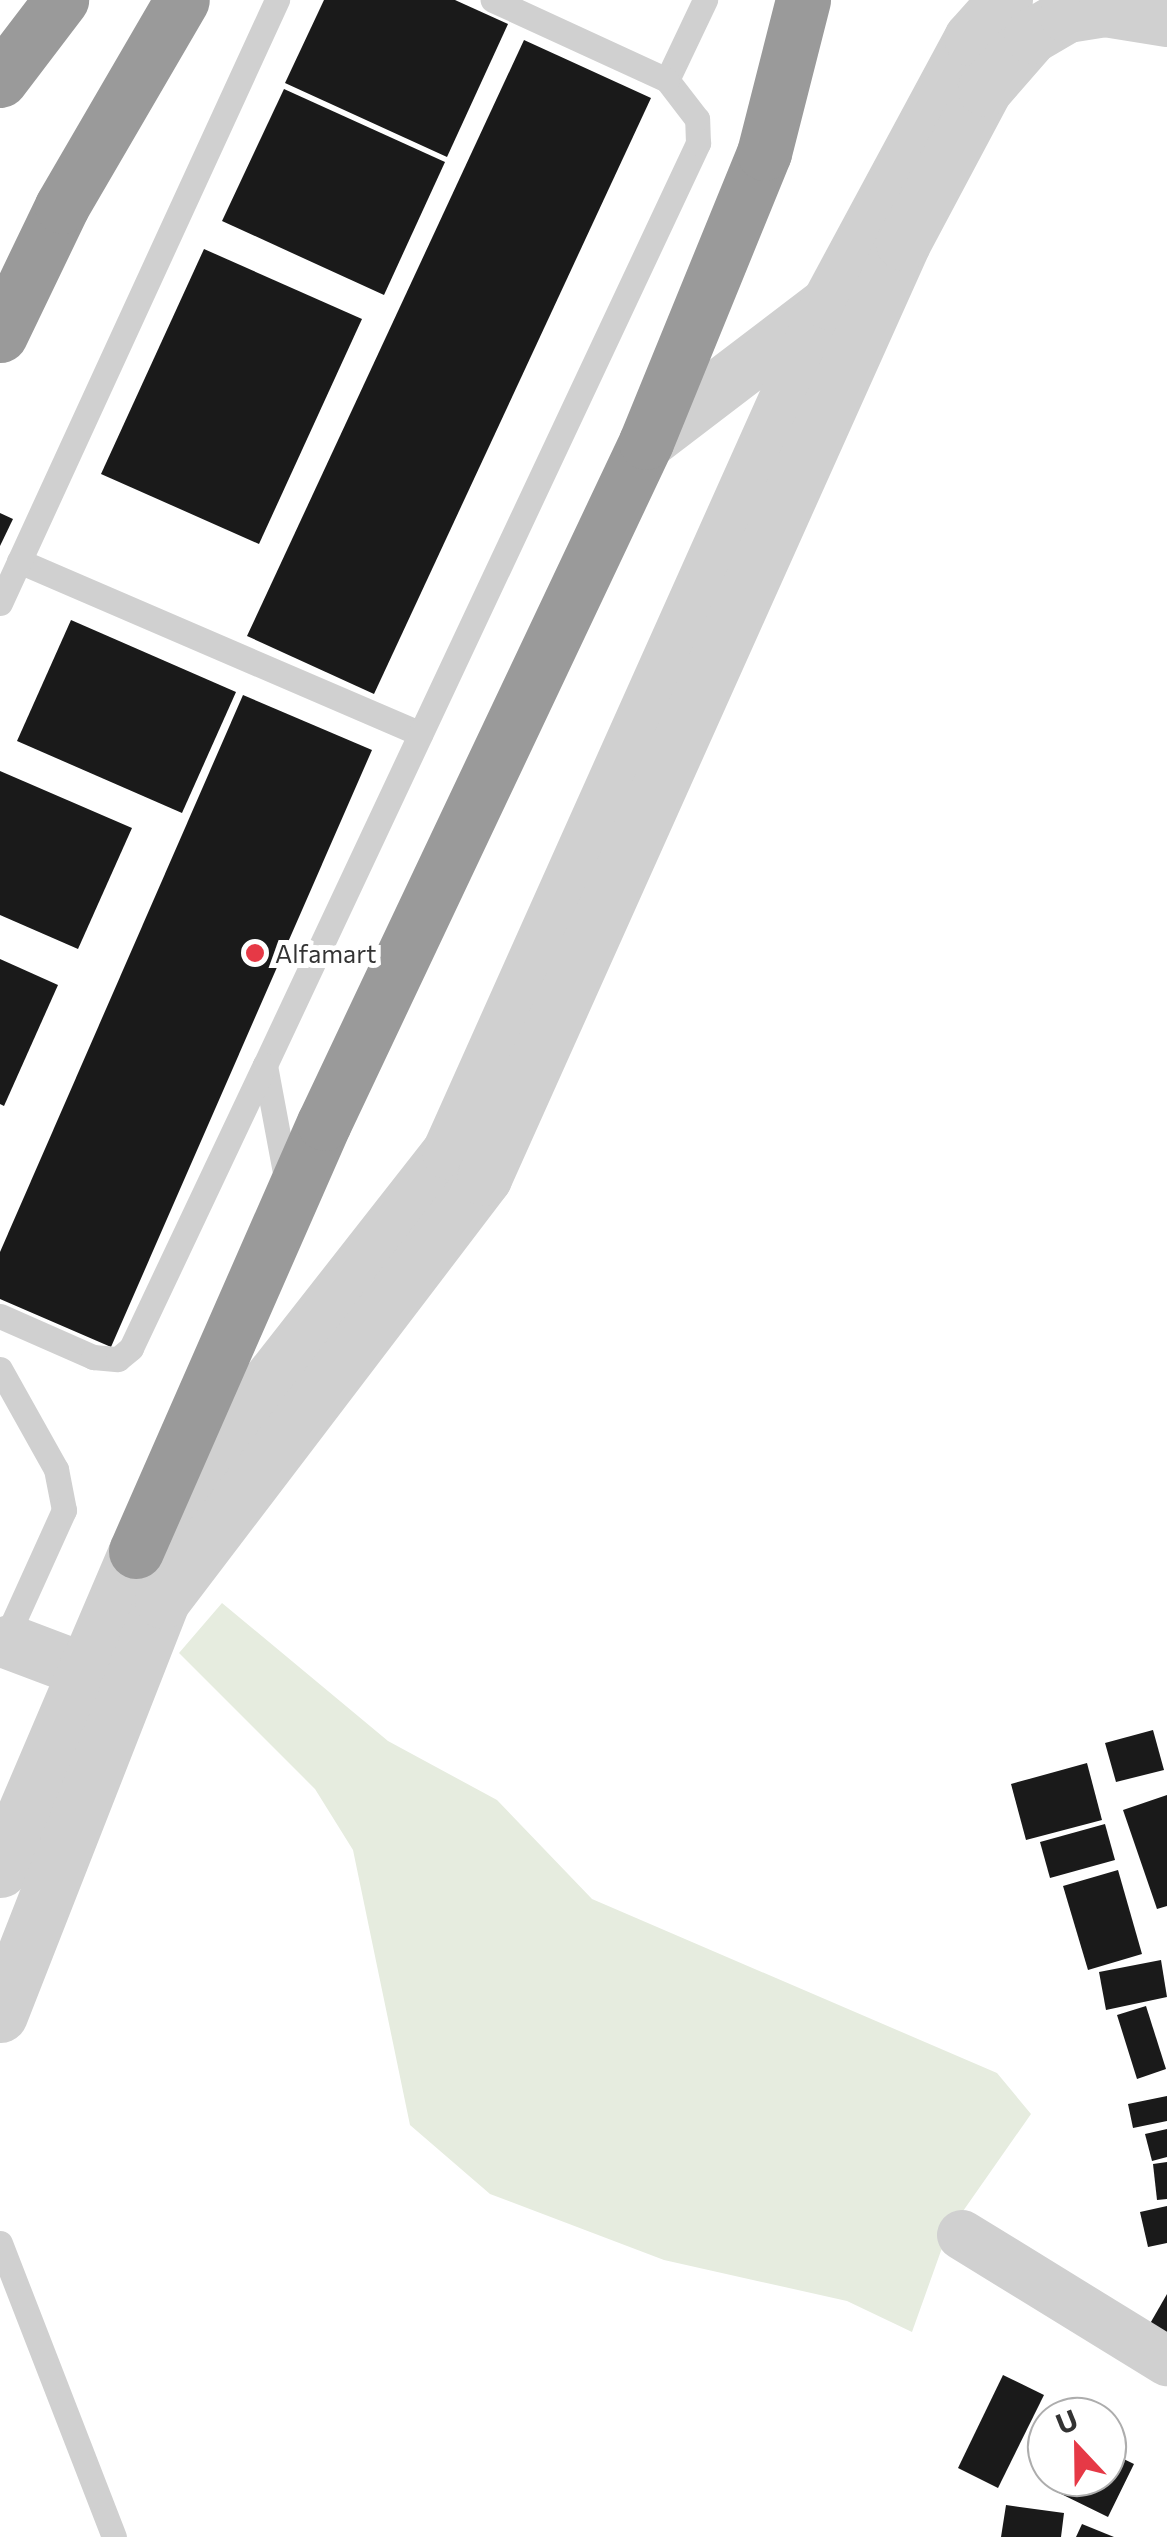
<!DOCTYPE html>
<html>
<head>
<meta charset="utf-8">
<style>
	body { margin:0 }
	#map { position:relative; width:1167px; height:2537px; overflow:hidden; background:#fff; font-family:Commissioner,sans-serif }
	div>[style] { position:absolute }
	.green>* { inset:0; background:#e6ecdf }
	.building>* { inset:0; background:#1a1a1a }
	.service>* { height:25px; margin:-12.5px; padding:0 12.5px; transform-origin:12.5px; border-radius:12.5px; background:#d0d0d0 }
	.minor>* { height:50px; margin:-25px; padding:0 25px; transform-origin:25px; border-radius:25px; background:#d0d0d0 }
	.tertiary>* { height:55px; margin:-27.5px; padding:0 27.5px; transform-origin:27.5px; border-radius:27.5px; background:#d0d0d0 }
	.motorway>* { height:55px; margin:-27.5px; padding:0 27.5px; transform-origin:27.5px; border-radius:27.5px; background:#9a9a9a }
	.dots>* { width:28px; height:28px; translate:-50% -50%; box-sizing:border-box; border:5px solid #fff; border-radius:50% }
	span { translate:-50% -50%; white-space:nowrap; text-align:center; line-height:1.15; -webkit-text-stroke:10px #fff; paint-order:stroke }
	.poi-label { font-size:25px; color:#333 }
	.left { translate:0 -50%; text-align:left }
	.north { position:absolute; left:1027px; top:2397px; width:100px; height:100px; box-sizing:border-box; background:#fff; border:2px solid #adadad; border-radius:50%; rotate:338deg; font-size:28px; font-weight:700; line-height:40px; text-align:center; color:#333 }
	.north::after { content:''; display:block; margin:auto; width:35px; height:45px; background:#e63946; clip-path:polygon(50% 0,100% 100%,50% 72%,0 100%) }
</style>
</head>
<body>
<div id="map">
	<div class="green">
		<div style="clip-path:polygon(222px 1603px,388px 1741px,497px 1800px,592px 1899px,997px 2073px,1031px 2114px,947px 2234px,912px 2332px,847px 2301px,664px 2260px,490px 2194px,410px 2125px,353px 1850px,315px 1789px,179px 1653px)"></div>
	</div>
	<div class="building">
		<div style="clip-path:polygon(324px 0,455px 0,508px 24px,447px 157px,285px 83px)"></div>
		<div style="clip-path:polygon(524px 40px,651px 98px,374px 694px,247px 636px)"></div>
		<div style="clip-path:polygon(284px 89px,445px 162px,384px 295px,222px 221px)"></div>
		<div style="clip-path:polygon(204px 249px,362px 319px,259px 544px,101px 474px)"></div>
		<div style="clip-path:polygon(0 513px,13px 519px,0 546px)"></div>
		<div style="clip-path:polygon(71px 620px,236px 692px,182px 813px,17px 741px)"></div>
		<div style="clip-path:polygon(243px 695px,372px 750px,111px 1347px,0 1299px,0 1252px)"></div>
		<div style="clip-path:polygon(0 771px,132px 828px,78px 949px,0 915px)"></div>
		<div style="clip-path:polygon(0 959px,58px 985px,4px 1106px,0 1104px)"></div>
		<div style="clip-path:polygon(1153px 1730px,1164px 1770px,1116px 1782px,1105px 1743px)"></div>
		<div style="clip-path:polygon(1087px 1763px,1102px 1820px,1026px 1840px,1011px 1784px)"></div>
		<div style="clip-path:polygon(1167px 1795px,1167px 1906px,1157px 1909px,1123px 1810px)"></div>
		<div style="clip-path:polygon(1105px 1824px,1115px 1860px,1050px 1878px,1040px 1842px)"></div>
		<div style="clip-path:polygon(1118px 1870px,1142px 1954px,1088px 1970px,1063px 1886px)"></div>
		<div style="clip-path:polygon(1161px 1960px,1167px 1997px,1106px 2010px,1099px 1972px)"></div>
		<div style="clip-path:polygon(1146px 2006px,1166px 2069px,1137px 2079px,1117px 2015px)"></div>
		<div style="clip-path:polygon(1167px 2096px,1167px 2121px,1133px 2128px,1128px 2104px)"></div>
		<div style="clip-path:polygon(1167px 2129px,1167px 2157px,1152px 2161px,1145px 2134px)"></div>
		<div style="clip-path:polygon(1167px 2162px,1167px 2199px,1157px 2200px,1153px 2164px)"></div>
		<div style="clip-path:polygon(1167px 2206px,1167px 2243px,1148px 2247px,1140px 2212px)"></div>
		<div style="clip-path:polygon(1167px 2294px,1167px 2356px,1140px 2341px)"></div>
		<div style="clip-path:polygon(1003px 2375px,1044px 2395px,998px 2488px,958px 2468px)"></div>
		<div style="clip-path:polygon(1107px 2451px,1134px 2464px,1108px 2517px,1055px 2491px,1062px 2477px,1107px 2477px)"></div>
		<div style="clip-path:polygon(1006px 2505px,1064px 2513px,1061px 2537px,1001px 2537px)"></div>
		<div style="clip-path:polygon(1082px 2524px,1114px 2537px,1076px 2537px)"></div>
	</div>
	<div class="service">
		<div style="left:667px;top:80px;width:89px;rotate:-64.6deg"></div>
		<div style="left:19px;top:561px;width:437px;rotate:23.3deg"></div>
		<div style="left:0;top:603px;width:664px;rotate:-65.33deg"></div>
		<div style="left:287px;top:1183px;width:120px;rotate:-100.6deg"></div>
		<div style="left:265px;top:1065px;width:1019px;rotate:-64.84deg"></div>
		<div style="left:698px;top:143px;width:24px;rotate:-92deg"></div>
		<div style="left:697px;top:119px;width:49px;rotate:-127.6deg"></div>
		<div style="left:667px;top:80px;width:192px;rotate:-155.3deg"></div>
		<div style="left:0;top:1316px;width:102px;rotate:23.8deg"></div>
		<div style="left:93px;top:1357px;width:25px;rotate:5deg"></div>
		<div style="left:118px;top:1359px;width:17px;rotate:-40deg"></div>
		<div style="left:131px;top:1348px;width:313px;rotate:-64.7deg"></div>
		<div style="left:0;top:1369px;width:115px;rotate:60.8deg"></div>
		<div style="left:56px;top:1469px;width:42px;rotate:79deg"></div>
		<div style="left:64px;top:1510px;width:143px;rotate:114.4deg"></div>
		<div style="left:0;top:2243px;width:315px;rotate:68.8deg"></div>
	</div>
	<div class="minor">
		<div style="left:962px;top:2235px;width:241px;rotate:31.6deg"></div>
	</div>
	<div class="tertiary">
		<div style="left:646px;top:442px;width:223px;rotate:-37.3deg"></div>
		<div style="left:10px;top:1642px;width:110px;rotate:20.7deg"></div>
		<div style="left:0;top:1870px;width:347px;rotate:-66.9deg"></div>
		<div style="left:136px;top:1551px;width:507px;rotate:-51.89deg"></div>
		<div style="left:449px;top:1152px;width:931px;rotate:-65.91deg"></div>
		<div style="left:829px;top:302px;width:300px;rotate:-61.7deg"></div>
		<div style="left:971px;top:38px;width:51px;rotate:-48.2deg"></div>
		<div style="left:0;top:2015px;width:445px;rotate:-68.6deg"></div>
		<div style="left:162px;top:1601px;width:532px;rotate:-52.72deg"></div>
		<div style="left:484px;top:1178px;width:1025px;rotate:-65.86deg"></div>
		<div style="left:903px;top:243px;width:174px;rotate:-62deg"></div>
		<div style="left:985px;top:89px;width:70px;rotate:-49deg"></div>
		<div style="left:1031px;top:36px;width:42px;rotate:-30.3deg"></div>
		<div style="left:1067px;top:15px;width:38px;rotate:-9deg"></div>
		<div style="left:1105px;top:9px;width:63px;rotate:9.2deg"></div>
	</div>
	<div class="motorway">
		<div style="left:0;top:80px;width:101px;rotate:-52.7deg"></div>
		<div style="left:0;top:335px;width:143px;rotate:-64.3deg"></div>
		<div style="left:62px;top:206px;width:238px;rotate:-59.8deg"></div>
		<div style="left:136px;top:1551px;width:467px;rotate:-66.3deg"></div>
		<div style="left:324px;top:1123px;width:753px;rotate:-64.69deg"></div>
		<div style="left:646px;top:442px;width:312px;rotate:-67.8deg"></div>
		<div style="left:764px;top:153px;width:158px;rotate:-75.7deg"></div>
	</div>
	<div class="dots">
		<div style="left:255px;top:953px;background:#e63946"></div>
	</div>
	<div class="poi-label">
		<span class="left" style="left:275px;top:953px">Alfamart</span>
	</div>
	<div class="north">U</div>
</div>
</body>
</html>
